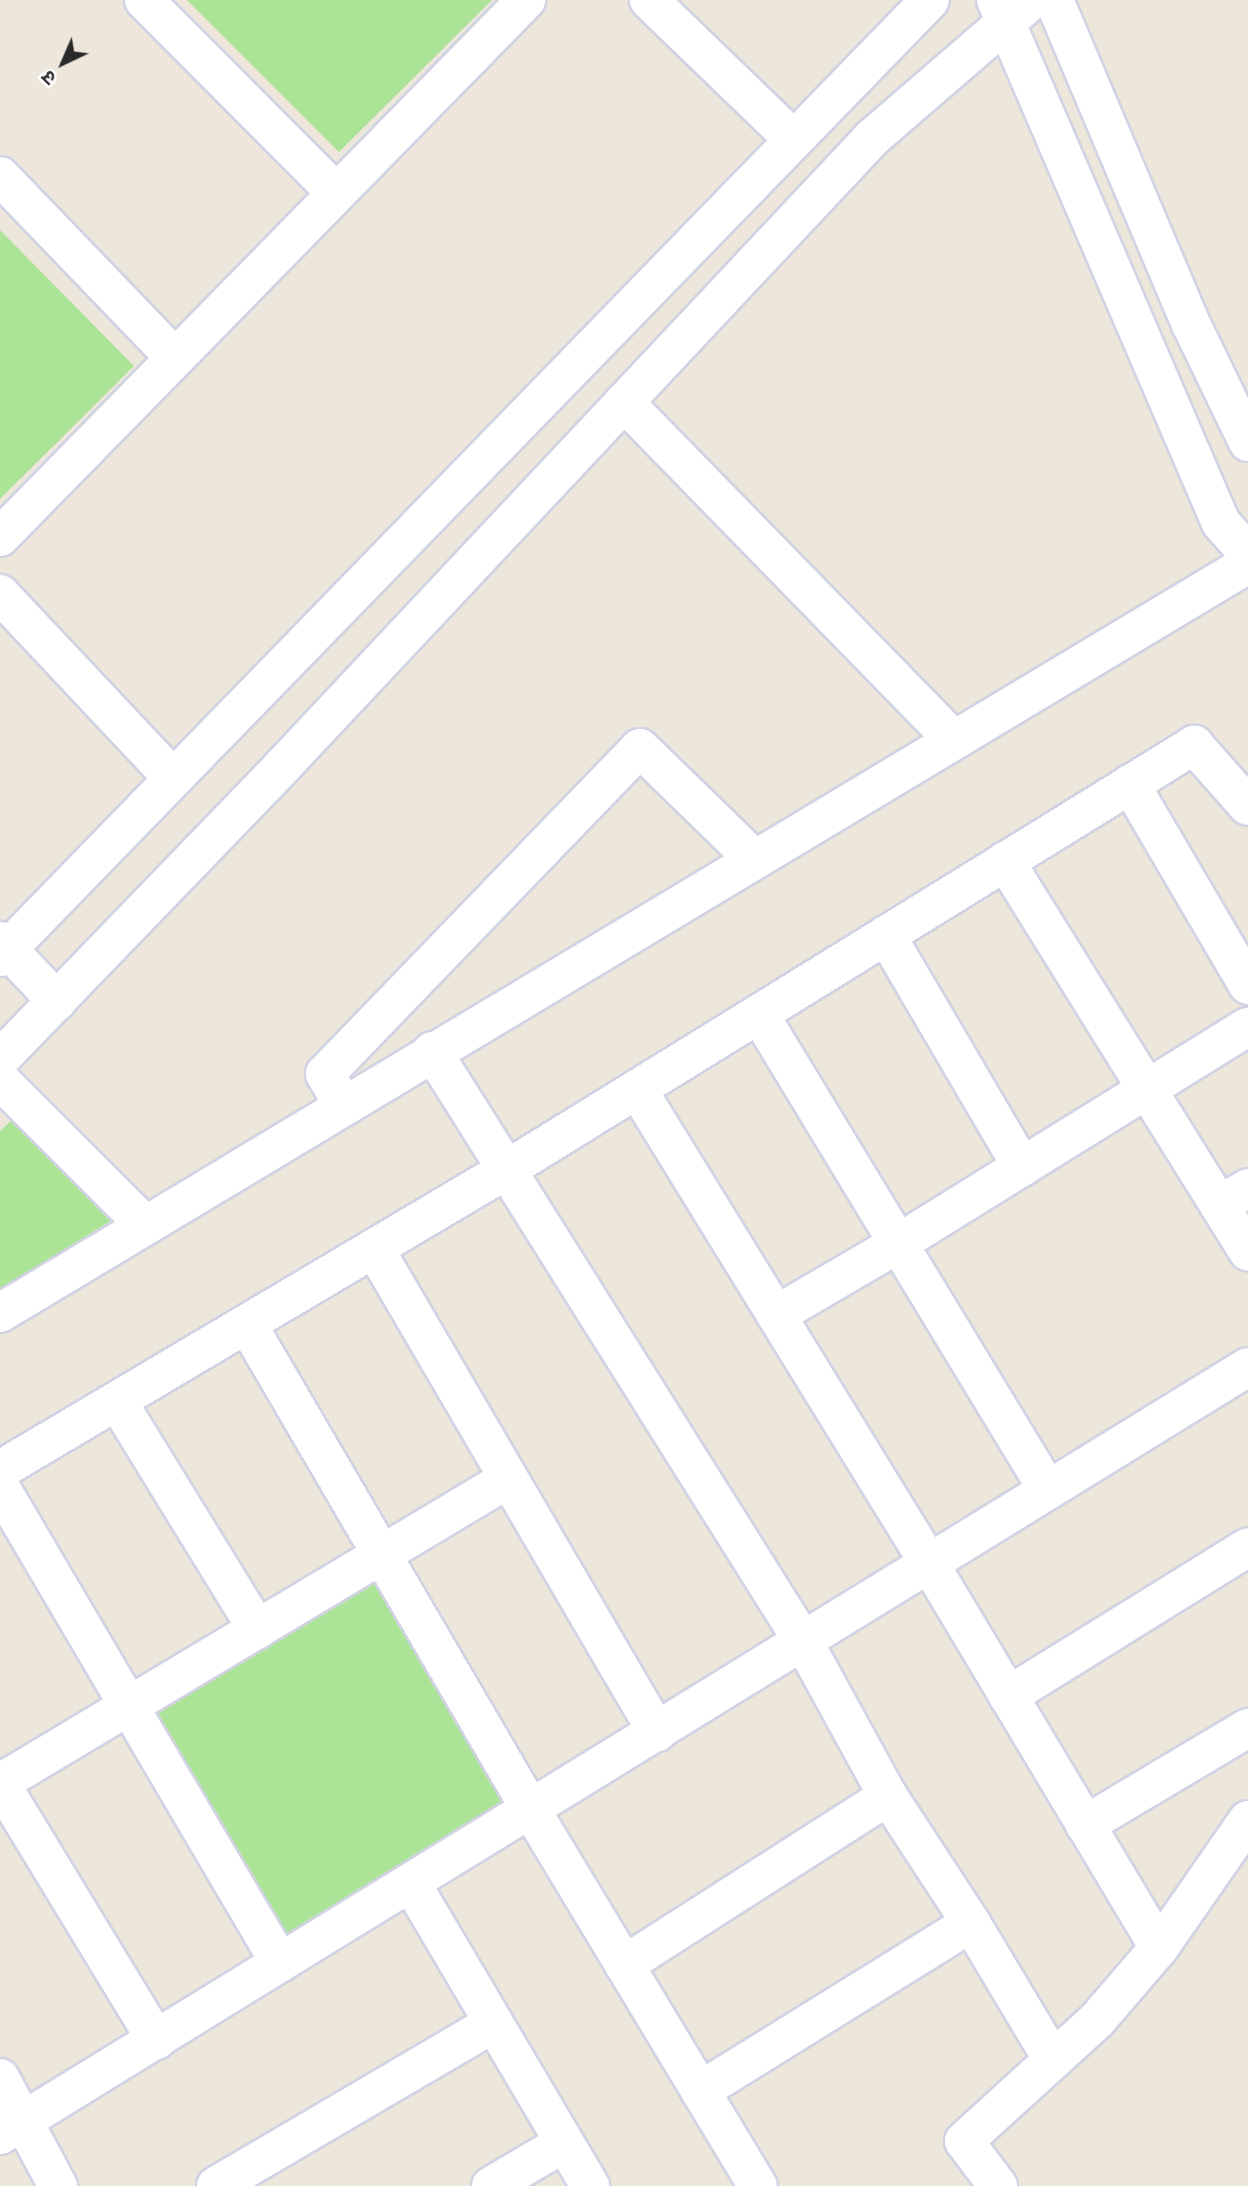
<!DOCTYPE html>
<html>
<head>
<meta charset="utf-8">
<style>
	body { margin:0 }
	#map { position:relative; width:1248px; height:2186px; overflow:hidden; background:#ece6db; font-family:Quicksand,"Noto Sans Devanagari",sans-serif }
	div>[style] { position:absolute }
	.green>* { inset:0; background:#ace497 }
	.roads { filter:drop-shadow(2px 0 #d1d3e3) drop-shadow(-2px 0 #d1d3e3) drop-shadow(0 2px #d1d3e3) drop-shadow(0 -2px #d1d3e3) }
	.minor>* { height:38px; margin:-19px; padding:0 19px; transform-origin:19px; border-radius:19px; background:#fff }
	span { translate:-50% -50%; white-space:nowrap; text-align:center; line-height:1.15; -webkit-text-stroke:5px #fff; paint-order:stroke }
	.north { position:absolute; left:28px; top:28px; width:70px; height:70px; -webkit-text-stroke:5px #fff; paint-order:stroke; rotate:224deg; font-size:19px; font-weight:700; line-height:28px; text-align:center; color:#2a2a2a }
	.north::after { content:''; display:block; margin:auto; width:24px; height:32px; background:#2a2a2a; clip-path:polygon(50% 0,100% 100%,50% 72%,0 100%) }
</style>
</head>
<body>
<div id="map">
	<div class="green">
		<div style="clip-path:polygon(187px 0,492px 0,339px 152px)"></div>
		<div style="clip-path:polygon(0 230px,134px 366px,0 499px)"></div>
		<div style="clip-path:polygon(12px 1120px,117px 1217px,0 1290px,0 1131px)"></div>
		<div style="clip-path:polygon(376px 1575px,510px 1802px,281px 1937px,147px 1710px)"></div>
	</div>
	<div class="roads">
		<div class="minor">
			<div style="left:144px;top:0;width:271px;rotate:45.1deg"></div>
			<div style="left:649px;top:0;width:200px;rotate:44deg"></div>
			<div style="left:996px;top:0;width:569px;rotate:66.72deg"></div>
			<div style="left:1221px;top:523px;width:40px;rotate:48deg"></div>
			<div style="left:1054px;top:0;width:352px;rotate:67.1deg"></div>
			<div style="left:1191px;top:324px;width:131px;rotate:64.2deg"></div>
			<div style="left:0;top:176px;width:251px;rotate:46.1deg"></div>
			<div style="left:624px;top:402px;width:472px;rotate:45.7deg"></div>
			<div style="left:0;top:537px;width:752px;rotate:-45.59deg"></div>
			<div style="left:0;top:594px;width:253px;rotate:46.8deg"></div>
			<div style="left:1130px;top:784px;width:233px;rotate:59.6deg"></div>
			<div style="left:1005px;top:861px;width:460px;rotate:58.1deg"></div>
			<div style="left:886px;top:935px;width:269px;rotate:59.6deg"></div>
			<div style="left:0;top:941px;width:83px;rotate:46.5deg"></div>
			<div style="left:0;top:957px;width:1334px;rotate:-45.82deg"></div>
			<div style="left:759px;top:1014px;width:557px;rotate:58.74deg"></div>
			<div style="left:432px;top:1051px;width:697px;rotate:57.84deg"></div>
			<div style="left:803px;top:1641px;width:177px;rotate:61.3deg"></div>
			<div style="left:888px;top:1796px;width:152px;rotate:56.8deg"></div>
			<div style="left:971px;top:1923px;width:160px;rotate:59.1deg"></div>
			<div style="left:0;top:1059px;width:402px;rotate:-46deg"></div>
			<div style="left:279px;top:770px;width:867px;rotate:-46.82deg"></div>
			<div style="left:872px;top:138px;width:211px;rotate:-40.8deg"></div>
			<div style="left:0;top:1080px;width:205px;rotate:45deg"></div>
			<div style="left:637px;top:1089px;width:557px;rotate:58.37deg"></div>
			<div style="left:929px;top:1563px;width:448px;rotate:59.1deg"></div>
			<div style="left:343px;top:1105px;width:36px;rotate:-120deg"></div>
			<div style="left:325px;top:1074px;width:453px;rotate:-46deg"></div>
			<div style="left:640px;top:748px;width:159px;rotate:44.2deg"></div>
			<div style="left:1219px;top:1205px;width:34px;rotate:-30deg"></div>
			<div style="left:374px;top:1248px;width:561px;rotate:59.68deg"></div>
			<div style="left:0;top:1313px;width:1456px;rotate:-30.97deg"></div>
			<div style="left:776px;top:1315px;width:143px;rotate:-30.3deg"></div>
			<div style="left:899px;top:1243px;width:410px;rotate:-31.8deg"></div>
			<div style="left:247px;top:1324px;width:563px;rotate:59.7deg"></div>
			<div style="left:531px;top:1810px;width:439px;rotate:58.9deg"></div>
			<div style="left:117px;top:1401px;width:268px;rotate:58.4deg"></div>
			<div style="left:0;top:1470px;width:588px;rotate:-30.66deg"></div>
			<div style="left:506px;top:1170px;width:809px;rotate:-31.7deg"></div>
			<div style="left:1194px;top:745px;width:81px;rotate:48.5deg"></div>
			<div style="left:0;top:1487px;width:552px;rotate:59.53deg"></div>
			<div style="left:1008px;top:1696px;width:282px;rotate:-31.8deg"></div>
			<div style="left:0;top:1783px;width:592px;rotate:-30.9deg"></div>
			<div style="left:0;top:1783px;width:301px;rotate:58.7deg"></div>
			<div style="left:1085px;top:1825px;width:190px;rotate:-30.8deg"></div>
			<div style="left:411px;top:1883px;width:352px;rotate:59.4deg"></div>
			<div style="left:624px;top:1965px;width:313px;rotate:-32.6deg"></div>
			<div style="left:0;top:2078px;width:123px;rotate:61.8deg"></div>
			<div style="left:700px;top:2091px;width:319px;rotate:-31.8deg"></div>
			<div style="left:0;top:2135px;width:1465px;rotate:-31.61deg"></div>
			<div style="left:216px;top:2186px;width:322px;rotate:-30.4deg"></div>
			<div style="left:491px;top:2186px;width:85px;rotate:-30.5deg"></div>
			<div style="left:998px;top:2186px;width:56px;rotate:-127.1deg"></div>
			<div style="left:964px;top:2141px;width:180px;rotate:-42.3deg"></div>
			<div style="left:1097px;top:2020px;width:95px;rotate:-49.3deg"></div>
			<div style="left:1159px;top:1948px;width:156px;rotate:-55.2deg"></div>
		</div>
	</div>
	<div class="north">उ</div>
</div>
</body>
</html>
